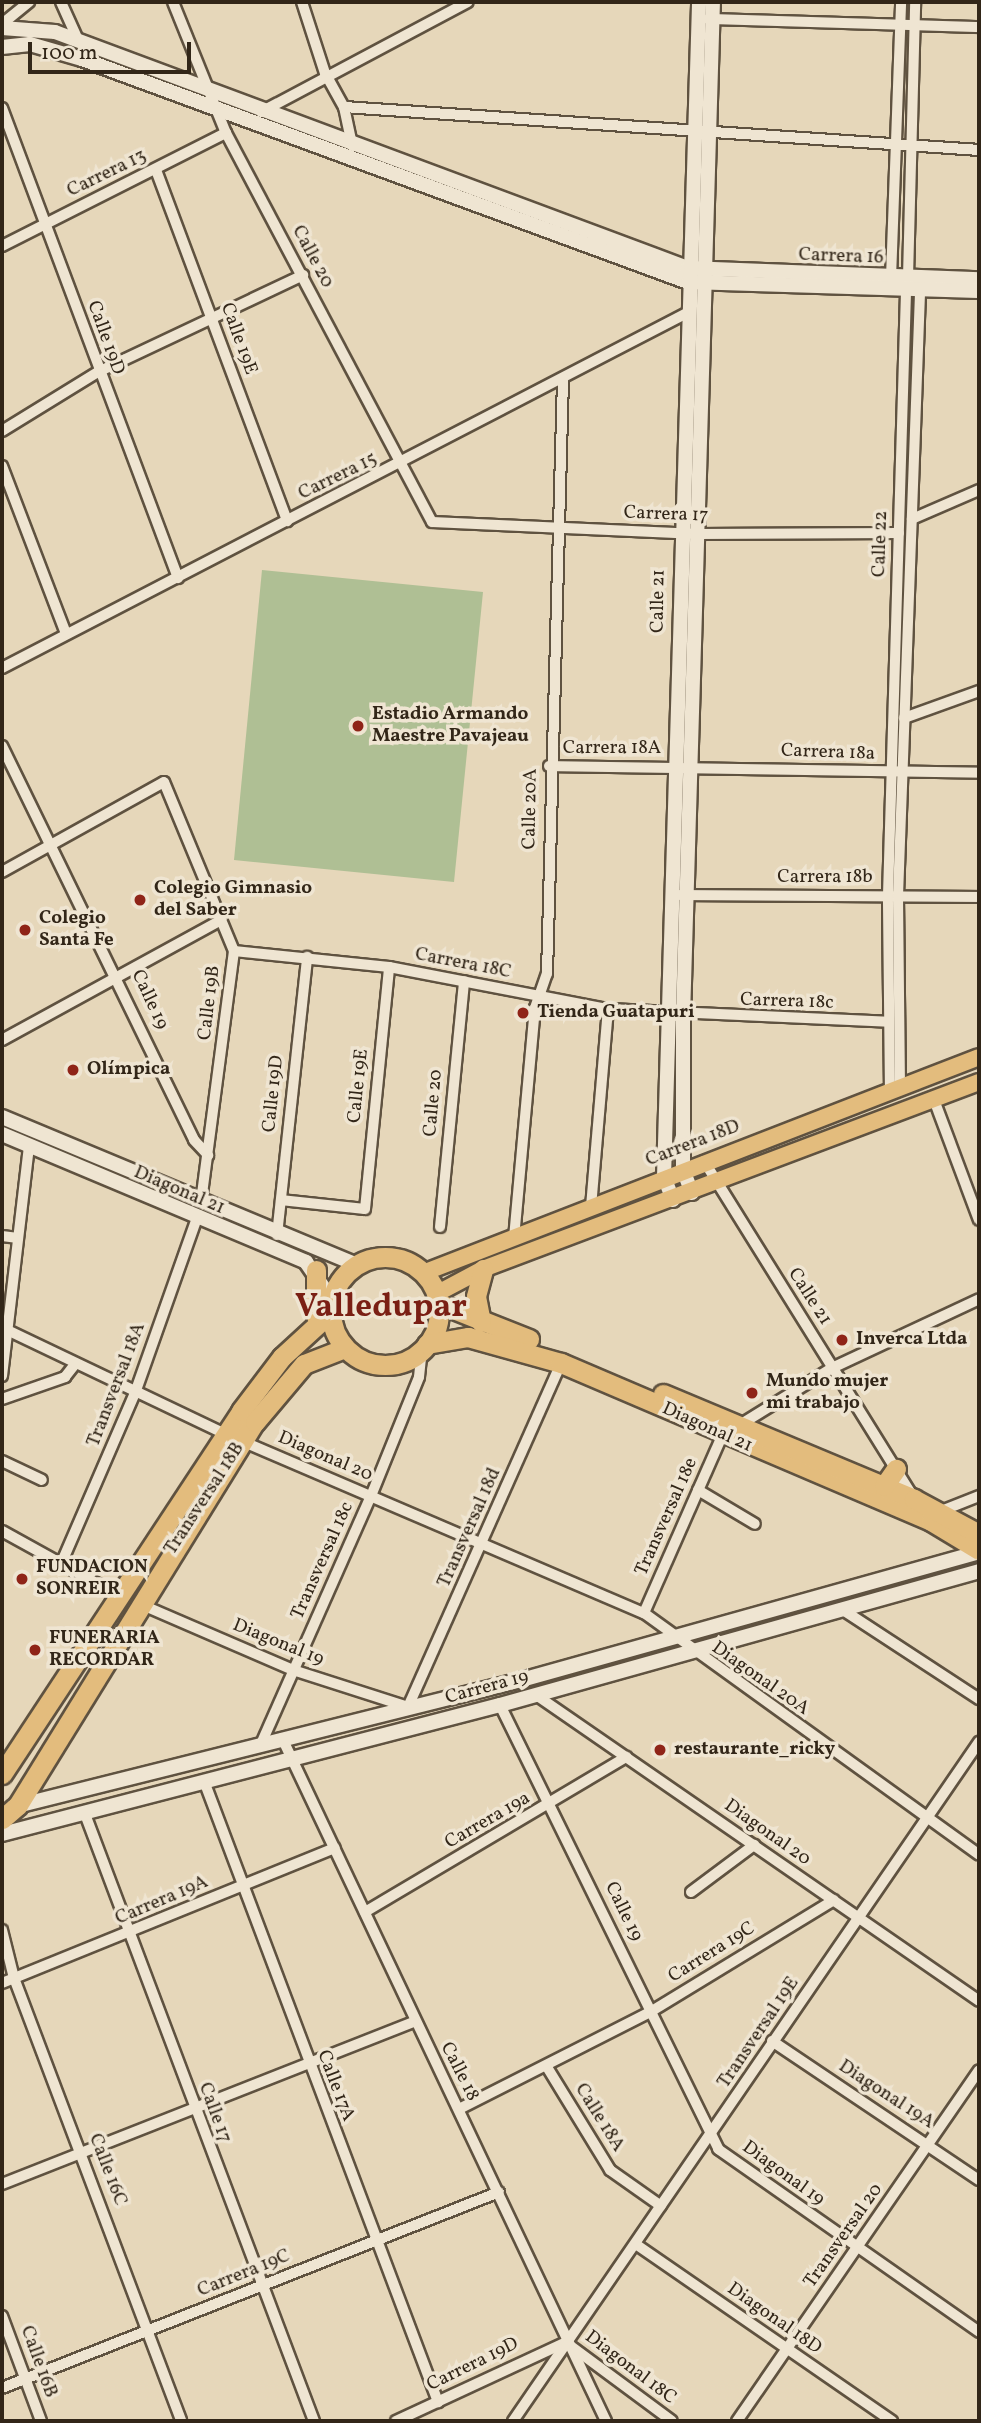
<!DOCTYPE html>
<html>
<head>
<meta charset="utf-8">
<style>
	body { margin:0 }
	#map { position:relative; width:981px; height:2423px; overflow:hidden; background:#e6d7ba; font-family:Vollkorn,serif }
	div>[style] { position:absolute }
	.green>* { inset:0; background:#afbf94 }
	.roads { filter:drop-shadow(2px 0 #5f5240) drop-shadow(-2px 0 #5f5240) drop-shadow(0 2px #5f5240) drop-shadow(0 -2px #5f5240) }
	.street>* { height:10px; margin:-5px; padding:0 5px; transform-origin:5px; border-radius:5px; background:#efe5d2 }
	.secondary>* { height:14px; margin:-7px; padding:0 7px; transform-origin:7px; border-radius:7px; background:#efe5d2 }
	.primary>* { height:16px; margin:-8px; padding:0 8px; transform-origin:8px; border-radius:8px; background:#e3bc7d }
	.highway>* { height:19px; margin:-9.5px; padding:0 9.5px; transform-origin:9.5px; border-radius:9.5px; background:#e3bc7d }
	.highway>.ring { margin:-9.5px; padding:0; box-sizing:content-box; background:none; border:19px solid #e3bc7d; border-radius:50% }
	.dots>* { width:19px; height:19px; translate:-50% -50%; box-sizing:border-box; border:4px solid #efe5d2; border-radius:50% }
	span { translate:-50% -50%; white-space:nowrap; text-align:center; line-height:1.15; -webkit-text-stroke:7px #efe5d2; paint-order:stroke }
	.street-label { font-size:19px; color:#322618 }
	.poi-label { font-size:19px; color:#322618; font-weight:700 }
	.left { translate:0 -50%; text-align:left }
	.town-label { font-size:33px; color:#7a1f14; font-weight:700 }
	.frame { position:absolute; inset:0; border:4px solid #322618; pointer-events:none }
	.scale { position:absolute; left:28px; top:42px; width:163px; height:32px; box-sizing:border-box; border:4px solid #322618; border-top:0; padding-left:9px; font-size:21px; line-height:24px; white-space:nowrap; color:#322618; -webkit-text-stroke:5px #efe5d2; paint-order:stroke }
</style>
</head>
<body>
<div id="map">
	<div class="green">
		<div style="clip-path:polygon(262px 570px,483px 592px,454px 882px,234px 860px)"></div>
	</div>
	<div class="roads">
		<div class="street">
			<div style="left:61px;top:2px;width:44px;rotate:65.8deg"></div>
			<div style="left:173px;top:2px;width:141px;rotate:68deg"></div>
			<div style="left:226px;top:133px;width:440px;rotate:62.1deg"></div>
			<div style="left:432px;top:522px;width:266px;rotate:2.6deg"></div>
			<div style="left:698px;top:534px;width:201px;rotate:-0.3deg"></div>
			<div style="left:302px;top:2px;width:75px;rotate:72.1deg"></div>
			<div style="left:325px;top:73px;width:39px;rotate:61deg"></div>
			<div style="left:344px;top:107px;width:40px;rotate:78deg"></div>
			<div style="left:708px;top:19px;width:271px;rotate:1.7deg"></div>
			<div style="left:2px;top:24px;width:35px;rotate:-39deg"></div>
			<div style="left:344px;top:107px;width:636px;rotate:3.87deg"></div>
			<div style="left:2px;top:108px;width:502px;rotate:69.47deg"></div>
			<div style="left:261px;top:112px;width:234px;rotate:-28deg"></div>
			<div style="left:156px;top:170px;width:375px;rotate:69.5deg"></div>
			<div style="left:2px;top:246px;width:251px;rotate:-26.8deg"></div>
			<div style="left:2px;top:431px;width:113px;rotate:-31.6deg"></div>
			<div style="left:98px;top:372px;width:227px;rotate:-25.3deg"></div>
			<div style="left:2px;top:466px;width:180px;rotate:69.1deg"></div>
			<div style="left:912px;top:519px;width:73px;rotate:-23.4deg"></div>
			<div style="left:2px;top:668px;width:772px;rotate:-27.4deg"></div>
			<div style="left:904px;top:718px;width:80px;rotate:-19.8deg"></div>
			<div style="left:2px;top:746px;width:438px;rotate:64deg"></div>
			<div style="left:194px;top:1140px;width:21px;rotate:47deg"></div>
			<div style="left:549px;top:766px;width:430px;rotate:0.9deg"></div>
			<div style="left:2px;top:872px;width:185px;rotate:-29.1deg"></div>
			<div style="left:164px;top:782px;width:183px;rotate:67.5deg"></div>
			<div style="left:234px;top:951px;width:251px;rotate:97.5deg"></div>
			<div style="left:680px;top:895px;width:299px;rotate:0.4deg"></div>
			<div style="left:234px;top:951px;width:156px;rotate:5.9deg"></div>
			<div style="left:389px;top:967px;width:223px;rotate:10.9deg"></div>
			<div style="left:608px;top:1009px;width:281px;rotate:2.6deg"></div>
			<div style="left:2px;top:1040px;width:247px;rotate:-28.7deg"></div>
			<div style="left:900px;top:1088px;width:192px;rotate:-90.6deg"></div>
			<div style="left:898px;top:896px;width:603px;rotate:-87.91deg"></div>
			<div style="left:920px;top:293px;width:20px;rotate:-127deg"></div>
			<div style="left:908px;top:277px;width:275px;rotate:-88.5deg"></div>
			<div style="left:890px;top:1094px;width:199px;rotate:-90.6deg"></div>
			<div style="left:888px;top:895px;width:603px;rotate:-88.29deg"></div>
			<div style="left:906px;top:292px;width:21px;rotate:-137deg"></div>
			<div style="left:891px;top:278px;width:276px;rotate:-87.9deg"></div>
			<div style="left:933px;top:1097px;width:131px;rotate:69.5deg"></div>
			<div style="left:704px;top:1161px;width:396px;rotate:58.1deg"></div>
			<div style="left:281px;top:1200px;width:84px;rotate:6.1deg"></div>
			<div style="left:365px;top:1209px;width:243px;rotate:-84.3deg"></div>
			<div style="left:591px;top:1207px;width:199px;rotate:-85.1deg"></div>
			<div style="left:440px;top:1227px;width:247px;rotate:-84.4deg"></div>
			<div style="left:277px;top:1235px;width:280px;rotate:-83.8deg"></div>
			<div style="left:2px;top:1236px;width:16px;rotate:7deg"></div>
			<div style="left:514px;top:1238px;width:231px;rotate:-84.8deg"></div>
			<div style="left:535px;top:1008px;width:36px;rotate:-71deg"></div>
			<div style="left:547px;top:974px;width:595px;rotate:-88.46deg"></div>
			<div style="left:7px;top:1330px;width:242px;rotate:25.5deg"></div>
			<div style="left:2px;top:1376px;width:233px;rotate:-83.3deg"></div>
			<div style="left:2px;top:1399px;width:67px;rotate:-19.2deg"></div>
			<div style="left:65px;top:1377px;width:16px;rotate:-52deg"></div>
			<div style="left:242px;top:1441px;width:437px;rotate:23.2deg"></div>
			<div style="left:644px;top:1613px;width:413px;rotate:35.8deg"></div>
			<div style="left:2px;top:1461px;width:44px;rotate:25.4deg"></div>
			<div style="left:698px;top:1490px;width:66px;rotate:30.8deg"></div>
			<div style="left:941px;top:1511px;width:41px;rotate:-21.5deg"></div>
			<div style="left:2px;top:1531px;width:130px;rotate:28.9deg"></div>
			<div style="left:61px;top:1564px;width:186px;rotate:-66.6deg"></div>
			<div style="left:135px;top:1393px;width:189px;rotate:-70.5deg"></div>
			<div style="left:140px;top:1604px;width:167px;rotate:23.3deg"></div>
			<div style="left:293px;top:1670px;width:121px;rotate:17.8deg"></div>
			<div style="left:408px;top:1707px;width:376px;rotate:-66deg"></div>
			<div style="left:843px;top:1610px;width:163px;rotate:33.2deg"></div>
			<div style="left:644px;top:1613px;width:193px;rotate:-66.2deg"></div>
			<div style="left:722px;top:1436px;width:129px;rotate:-31.7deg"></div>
			<div style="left:832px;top:1368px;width:162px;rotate:-25.1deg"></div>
			<div style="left:536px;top:1695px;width:538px;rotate:34.63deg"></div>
			<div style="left:500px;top:1705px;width:495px;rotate:63.8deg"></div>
			<div style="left:718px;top:2149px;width:319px;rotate:35deg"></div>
			<div style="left:282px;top:1738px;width:756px;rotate:64.62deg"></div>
			<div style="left:261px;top:1744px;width:271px;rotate:-66.1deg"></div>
			<div style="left:371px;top:1496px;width:128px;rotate:-68deg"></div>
			<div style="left:419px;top:1377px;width:27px;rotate:-84deg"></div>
			<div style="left:204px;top:1781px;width:664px;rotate:69.35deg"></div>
			<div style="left:85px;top:1814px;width:649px;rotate:69.33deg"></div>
			<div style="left:691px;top:1892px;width:79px;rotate:-36.7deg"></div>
			<div style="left:365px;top:1912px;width:304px;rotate:-30.7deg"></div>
			<div style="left:2px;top:1930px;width:49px;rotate:76deg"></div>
			<div style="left:14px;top:1978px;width:473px;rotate:69.3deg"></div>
			<div style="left:2px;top:1983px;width:359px;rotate:-22.1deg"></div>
			<div style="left:772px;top:2041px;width:249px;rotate:33.9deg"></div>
			<div style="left:547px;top:2067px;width:121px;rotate:58.5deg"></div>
			<div style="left:610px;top:2170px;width:62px;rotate:35.2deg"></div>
			<div style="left:459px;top:2109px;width:216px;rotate:-26.9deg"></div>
			<div style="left:652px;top:2011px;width:213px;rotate:-31.4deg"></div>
			<div style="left:2px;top:2184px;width:443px;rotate:-21.5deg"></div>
			<div style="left:637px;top:2245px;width:310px;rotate:34.6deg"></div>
			<div style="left:2px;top:2316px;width:112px;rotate:69.6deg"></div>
			<div style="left:568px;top:2344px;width:129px;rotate:36.5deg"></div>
			<div style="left:2px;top:2388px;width:534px;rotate:-21.52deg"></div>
			<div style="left:396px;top:2421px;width:187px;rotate:-24.9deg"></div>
			<div style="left:513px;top:2421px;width:824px;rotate:-55.54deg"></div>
			<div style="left:737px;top:2421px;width:426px;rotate:-55.4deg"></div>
		</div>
		<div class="secondary">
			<div style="left:2px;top:28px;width:53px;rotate:4.3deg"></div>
			<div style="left:55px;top:32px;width:676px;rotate:20.45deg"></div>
			<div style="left:688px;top:268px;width:291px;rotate:2.2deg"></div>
			<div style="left:2px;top:47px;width:28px;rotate:-6deg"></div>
			<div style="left:30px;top:44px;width:54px;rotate:16.1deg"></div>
			<div style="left:82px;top:59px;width:646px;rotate:20.2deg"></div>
			<div style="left:688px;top:282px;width:291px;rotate:1.8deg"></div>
			<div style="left:2px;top:1117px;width:386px;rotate:22.6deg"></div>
			<div style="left:2px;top:1134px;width:330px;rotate:22.8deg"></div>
			<div style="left:306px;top:1262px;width:46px;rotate:55.6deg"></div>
			<div style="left:692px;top:1193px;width:26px;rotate:-111deg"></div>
			<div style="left:683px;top:1169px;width:152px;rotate:-90deg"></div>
			<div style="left:683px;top:1017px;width:1015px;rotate:-88.31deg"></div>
			<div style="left:673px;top:1200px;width:25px;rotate:-111deg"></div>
			<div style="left:664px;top:1177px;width:1176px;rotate:-88.29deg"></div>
			<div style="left:13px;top:1807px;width:528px;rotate:-14.04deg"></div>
			<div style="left:525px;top:1679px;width:471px;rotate:-15.6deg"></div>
			<div style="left:2px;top:1834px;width:514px;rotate:-14.52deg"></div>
			<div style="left:500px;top:1705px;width:497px;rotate:-15.6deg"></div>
		</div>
		<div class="primary">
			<div style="left:423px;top:1273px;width:596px;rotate:-21.23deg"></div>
			<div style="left:436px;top:1294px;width:53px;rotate:-28deg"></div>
			<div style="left:483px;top:1269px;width:530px;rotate:-20.66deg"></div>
		</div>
		<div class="highway">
			<div class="ring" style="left:331px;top:1257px;width:89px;height:89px"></div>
			<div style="left:316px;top:1270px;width:46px;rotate:90deg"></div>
			<div style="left:438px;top:1303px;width:98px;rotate:21.6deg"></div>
			<div style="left:481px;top:1322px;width:26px;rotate:-101deg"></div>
			<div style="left:476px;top:1296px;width:28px;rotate:-75deg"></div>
			<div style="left:427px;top:1344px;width:42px;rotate:-9.7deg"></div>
			<div style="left:468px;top:1337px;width:97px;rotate:15.6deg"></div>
			<div style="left:561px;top:1363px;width:402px;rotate:23.1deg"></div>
			<div style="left:931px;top:1521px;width:56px;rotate:31.1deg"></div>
			<div style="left:663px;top:1394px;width:272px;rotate:22.7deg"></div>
			<div style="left:914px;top:1499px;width:74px;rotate:28.3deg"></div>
			<div style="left:884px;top:1486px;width:21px;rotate:-55deg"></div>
			<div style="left:2px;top:1774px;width:435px;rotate:-56.6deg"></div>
			<div style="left:241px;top:1411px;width:68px;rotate:-52.8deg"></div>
			<div style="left:282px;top:1357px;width:67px;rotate:-42.6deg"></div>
			<div style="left:2px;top:1819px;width:21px;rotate:-41deg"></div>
			<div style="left:18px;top:1805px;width:450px;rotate:-58.3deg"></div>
			<div style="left:255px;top:1422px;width:76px;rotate:-49.8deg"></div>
			<div style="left:304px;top:1364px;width:44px;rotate:-21.3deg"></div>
		</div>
	</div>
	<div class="dots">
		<div style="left:358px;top:726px;background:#8f2418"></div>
		<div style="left:140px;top:900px;background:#8f2418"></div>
		<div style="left:25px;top:930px;background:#8f2418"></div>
		<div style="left:523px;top:1013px;background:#8f2418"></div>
		<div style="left:73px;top:1070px;background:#8f2418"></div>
		<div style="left:842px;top:1340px;background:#8f2418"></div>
		<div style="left:752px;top:1393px;background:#8f2418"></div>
		<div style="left:22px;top:1579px;background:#8f2418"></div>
		<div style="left:35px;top:1650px;background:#8f2418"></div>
		<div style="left:660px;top:1750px;background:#8f2418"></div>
	</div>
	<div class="street-label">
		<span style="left:107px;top:174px;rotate:-26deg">Carrera 13</span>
		<span style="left:312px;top:257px;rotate:62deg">Calle 20</span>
		<span style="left:841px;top:257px;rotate:2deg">Carrera 16</span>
		<span style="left:105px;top:338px;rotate:70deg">Calle 19D</span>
		<span style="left:238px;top:339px;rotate:70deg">Calle 19E</span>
		<span style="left:338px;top:477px;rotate:-26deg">Carrera 15</span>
		<span style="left:666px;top:515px;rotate:2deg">Carrera 17</span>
		<span style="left:881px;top:544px;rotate:-88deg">Calle 22</span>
		<span style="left:659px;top:601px;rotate:-89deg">Calle 21</span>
		<span style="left:612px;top:749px">Carrera 18A</span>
		<span style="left:828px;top:753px;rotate:2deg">Carrera 18a</span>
		<span style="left:531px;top:809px;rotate:-89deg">Calle 20A</span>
		<span style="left:825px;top:878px">Carrera 18b</span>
		<span style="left:463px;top:964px;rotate:11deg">Carrera 18C</span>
		<span style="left:149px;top:1000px;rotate:65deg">Calle 19</span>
		<span style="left:787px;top:1002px;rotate:2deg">Carrera 18c</span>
		<span style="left:210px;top:1003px;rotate:-83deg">Calle 19B</span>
		<span style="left:359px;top:1086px;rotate:-84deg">Calle 19E</span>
		<span style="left:274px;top:1094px;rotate:-84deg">Calle 19D</span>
		<span style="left:434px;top:1103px;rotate:-85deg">Calle 20</span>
		<span style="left:693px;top:1144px;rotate:-21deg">Carrera 18D</span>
		<span style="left:179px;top:1191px;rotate:23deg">Diagonal 21</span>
		<span style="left:809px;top:1297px;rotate:57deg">Calle 21</span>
		<span style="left:117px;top:1385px;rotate:-69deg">Transversal 18A</span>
		<span style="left:707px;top:1428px;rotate:24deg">Diagonal 21</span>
		<span style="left:325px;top:1457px;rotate:23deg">Diagonal 20</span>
		<span style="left:205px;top:1499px;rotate:-57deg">Transversal 18B</span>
		<span style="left:667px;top:1517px;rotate:-66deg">Transversal 18e</span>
		<span style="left:470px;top:1528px;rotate:-66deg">Transversal 18d</span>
		<span style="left:323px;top:1561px;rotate:-66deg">Transversal 18c</span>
		<span style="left:278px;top:1643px;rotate:22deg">Diagonal 19</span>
		<span style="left:760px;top:1679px;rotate:35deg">Diagonal 20A</span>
		<span style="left:487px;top:1688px;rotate:-15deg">Carrera 19</span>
		<span style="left:488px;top:1821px;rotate:-30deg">Carrera 19a</span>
		<span style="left:767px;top:1833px;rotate:35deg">Diagonal 20</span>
		<span style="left:162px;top:1901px;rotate:-23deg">Carrera 19A</span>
		<span style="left:623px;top:1912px;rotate:64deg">Calle 19</span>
		<span style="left:712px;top:1953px;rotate:-32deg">Carrera 19C</span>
		<span style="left:759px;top:2033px;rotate:-56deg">Transversal 19E</span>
		<span style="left:459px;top:2072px;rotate:63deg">Calle 18</span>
		<span style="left:335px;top:2086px;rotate:69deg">Calle 17A</span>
		<span style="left:886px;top:2095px;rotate:33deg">Diagonal 19A</span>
		<span style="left:214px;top:2113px;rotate:70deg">Calle 17</span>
		<span style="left:599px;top:2118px;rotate:58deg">Calle 18A</span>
		<span style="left:107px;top:2170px;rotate:69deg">Calle 16C</span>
		<span style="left:783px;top:2174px;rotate:36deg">Diagonal 19</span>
		<span style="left:844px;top:2236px;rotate:-55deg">Transversal 20</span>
		<span style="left:244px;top:2274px;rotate:-22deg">Carrera 19C</span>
		<span style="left:774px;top:2319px;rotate:35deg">Diagonal 18D</span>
		<span style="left:38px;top:2362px;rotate:70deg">Calle 16B</span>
		<span style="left:473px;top:2365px;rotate:-26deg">Carrera 19D</span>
		<span style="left:630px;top:2368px;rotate:37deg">Diagonal 18C</span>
	</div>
	<div class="poi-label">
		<span class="left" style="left:372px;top:726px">Estadio Armando<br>Maestre Pavajeau</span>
		<span class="left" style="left:154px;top:900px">Colegio Gimnasio<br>del Saber</span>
		<span class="left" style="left:39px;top:930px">Colegio<br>Santa Fe</span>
		<span class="left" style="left:537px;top:1013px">Tienda Guatapuri</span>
		<span class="left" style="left:87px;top:1070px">Olímpica</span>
		<span class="left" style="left:856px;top:1340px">Inverca Ltda</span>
		<span class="left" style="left:766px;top:1393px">Mundo mujer<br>mi trabajo</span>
		<span class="left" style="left:36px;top:1579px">FUNDACION<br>SONREIR</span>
		<span class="left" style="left:49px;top:1650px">FUNERARIA<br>RECORDAR</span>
		<span class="left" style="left:674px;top:1750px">restaurante_ricky</span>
	</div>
	<div class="town-label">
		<span style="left:381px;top:1309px">Valledupar</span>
	</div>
	<div class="frame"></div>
	<div class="scale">100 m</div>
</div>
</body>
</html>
